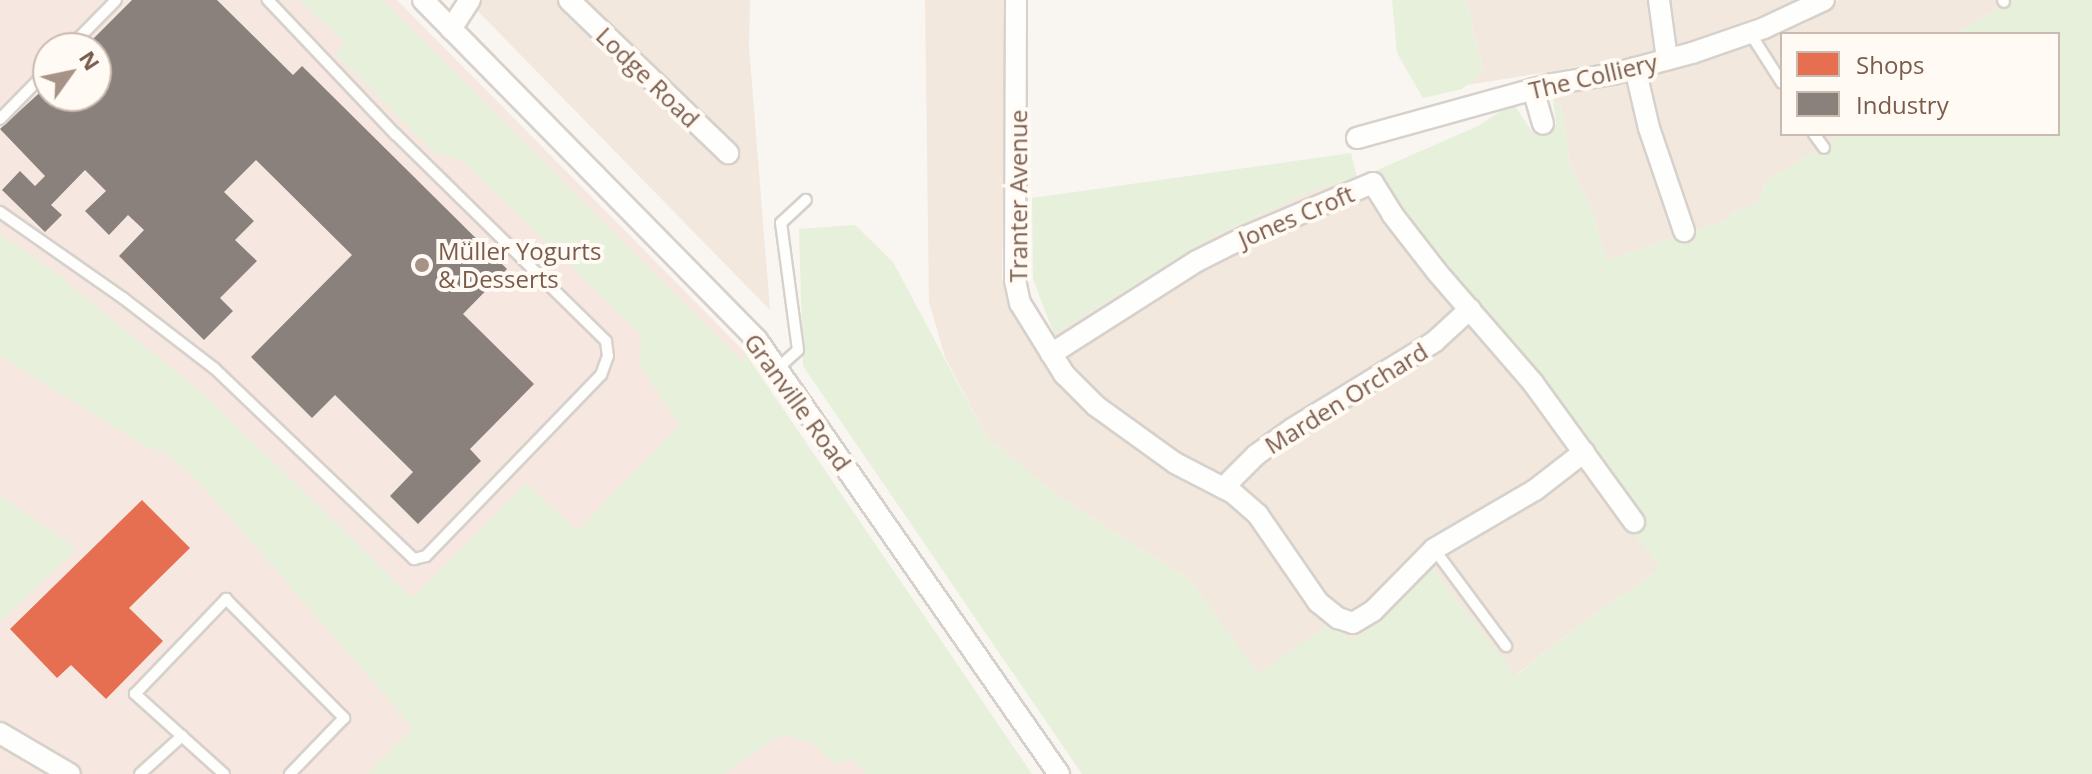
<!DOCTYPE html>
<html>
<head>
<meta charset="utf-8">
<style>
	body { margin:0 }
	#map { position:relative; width:2092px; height:774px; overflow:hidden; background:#f9f5f0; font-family:"Open Sans",sans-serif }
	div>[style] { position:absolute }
	.residential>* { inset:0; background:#f2e8de }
	.commercial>* { inset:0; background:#f6e8e1 }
	.green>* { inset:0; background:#e7f0db }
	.shops>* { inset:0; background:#e76f51 }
	.industry>* { inset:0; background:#8a817c }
	.roads { filter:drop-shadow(2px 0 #d7d1cb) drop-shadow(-2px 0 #d7d1cb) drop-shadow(0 2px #d7d1cb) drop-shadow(0 -2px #d7d1cb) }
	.lane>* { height:10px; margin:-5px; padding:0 5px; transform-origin:5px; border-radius:5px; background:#fefefd }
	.street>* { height:20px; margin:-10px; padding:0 10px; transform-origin:10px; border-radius:10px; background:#fefefd }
	.dots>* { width:22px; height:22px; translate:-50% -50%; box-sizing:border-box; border:4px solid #fffaf3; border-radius:50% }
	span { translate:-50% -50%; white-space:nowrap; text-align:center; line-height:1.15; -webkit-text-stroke:8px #fffaf3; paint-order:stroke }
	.street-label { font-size:24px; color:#7a5c4d }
	.poi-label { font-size:24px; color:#7a5c4d }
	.left { translate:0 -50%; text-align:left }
	.legend { position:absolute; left:1780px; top:32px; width:280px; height:104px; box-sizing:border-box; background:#fffaf3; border:2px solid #cabbb1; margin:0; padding:10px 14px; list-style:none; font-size:24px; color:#7a5c4d }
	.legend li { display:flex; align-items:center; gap:16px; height:40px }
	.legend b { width:40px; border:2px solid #cabbb1 }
	.north { position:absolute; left:32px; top:32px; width:80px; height:80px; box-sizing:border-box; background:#fffaf3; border:2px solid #cabbb1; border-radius:50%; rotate:57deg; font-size:22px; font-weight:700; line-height:32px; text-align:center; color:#7a5c4d }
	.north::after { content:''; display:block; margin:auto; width:28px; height:36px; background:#a69286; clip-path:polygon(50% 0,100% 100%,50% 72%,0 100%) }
</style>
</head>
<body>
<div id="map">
	<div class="residential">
		<div style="clip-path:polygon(467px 0,750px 0,749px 47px,770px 310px)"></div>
		<div style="clip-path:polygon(925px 0,1006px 0,1002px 279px,1033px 347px,1211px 238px,1306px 193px,1375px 171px,1413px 233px,1543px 381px,1643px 516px,1628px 526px,1658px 563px,1657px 571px,1581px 624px,1515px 676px,1432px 568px,1376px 623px,1350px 642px,1331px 623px,1258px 675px,1191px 581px,1058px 496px,987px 438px,945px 357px,929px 302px)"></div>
		<div style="clip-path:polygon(1466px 0,1795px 0,1782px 8px,1646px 56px,1467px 85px,1483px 70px)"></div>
		<div style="clip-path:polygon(1838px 0,2013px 0,1955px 34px,1782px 34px,1782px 134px,1845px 134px,1766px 181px,1757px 204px,1732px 213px,1730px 219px,1606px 261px,1594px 215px,1570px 165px,1561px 105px,1553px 99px,1562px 90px,1631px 81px,1750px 43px,1802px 25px)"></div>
	</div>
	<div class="commercial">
		<div style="clip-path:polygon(evenodd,0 0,397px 0,743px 350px,813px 743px,836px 765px,851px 758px,866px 774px,0 774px,0 0,48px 48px,96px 48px,96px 96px,48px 96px,48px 48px)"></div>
	</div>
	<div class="green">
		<div style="clip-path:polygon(299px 0,383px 0,745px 364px,743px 350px,1032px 774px,866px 774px,851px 758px,836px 765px,813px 743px,782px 734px,723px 774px,367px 774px,413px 728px,204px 487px,167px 453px,145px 446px,0 356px,0 234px,56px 273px,210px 400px,413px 598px,526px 483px,577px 531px,680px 425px,640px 366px,641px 335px,463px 161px,434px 153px,335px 54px,345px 43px)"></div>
		<div style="clip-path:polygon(1392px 0,1466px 0,1483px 71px,1462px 89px,1423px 98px,1397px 53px)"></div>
		<div style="clip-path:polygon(2013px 0,2092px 0,2092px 774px,1082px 774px,803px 366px,799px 229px,855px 225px,893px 262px,987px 438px,1058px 496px,1191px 581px,1258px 674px,1332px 622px,1351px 641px,1376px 623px,1432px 568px,1516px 676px,1581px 624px,1657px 571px,1658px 563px,1628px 526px,1642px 516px,1543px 381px,1413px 233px,1375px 171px,1478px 126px,1513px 103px,1533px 133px,1548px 133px,1556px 124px,1553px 99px,1561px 105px,1570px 165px,1594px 215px,1606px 261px,1730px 219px,1732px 213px,1757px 204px,1766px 181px,1845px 134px,2058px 134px,2058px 34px,1955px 34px)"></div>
		<div style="clip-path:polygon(1351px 153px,1357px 177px,1306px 193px,1211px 238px,1054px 334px,1033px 279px,1032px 198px)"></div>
		<div style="clip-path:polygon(0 495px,77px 549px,0 621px)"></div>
	</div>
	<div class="shops">
		<div style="clip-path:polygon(142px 500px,190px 548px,129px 608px,163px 641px,106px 699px,71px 665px,57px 678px,10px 629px)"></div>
	</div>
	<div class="industry">
		<div style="clip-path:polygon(132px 0,217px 0,293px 75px,302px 66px,507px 269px,463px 314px,534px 384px,470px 449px,481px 461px,418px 524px,390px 496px,413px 472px,335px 395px,312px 418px,251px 357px,352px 255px,256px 160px,224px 192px,254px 221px,235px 240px,257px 261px,220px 298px,233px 311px,204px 340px,119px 256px,144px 230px,128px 215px,109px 235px,85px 211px,106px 191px,85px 170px,51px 205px,62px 215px,45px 232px,2px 190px,20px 171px,35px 186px,45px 176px,0 129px,48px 85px,48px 96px,96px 96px,96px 48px,84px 48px)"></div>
	</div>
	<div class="roads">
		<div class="lane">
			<div style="left:2003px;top:0;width:2px;rotate:63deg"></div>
			<div style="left:1750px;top:33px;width:59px;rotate:57.4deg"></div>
			<div style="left:69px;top:48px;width:67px;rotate:-45.6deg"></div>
			<div style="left:0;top:119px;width:69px;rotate:-45.6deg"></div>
			<div style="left:1814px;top:134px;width:17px;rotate:54deg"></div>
			<div style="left:0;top:212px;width:150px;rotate:35deg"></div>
			<div style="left:123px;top:298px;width:115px;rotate:37.6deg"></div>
			<div style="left:214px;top:368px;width:277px;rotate:43.7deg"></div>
			<div style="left:414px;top:559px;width:12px;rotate:-14deg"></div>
			<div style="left:426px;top:556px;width:252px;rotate:-46deg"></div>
			<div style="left:601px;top:375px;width:20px;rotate:-70deg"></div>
			<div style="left:608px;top:356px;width:15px;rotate:-98deg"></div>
			<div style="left:606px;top:341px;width:296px;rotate:-135.5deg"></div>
			<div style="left:395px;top:134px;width:185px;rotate:-133.5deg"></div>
			<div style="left:777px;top:369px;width:28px;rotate:-42deg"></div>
			<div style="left:798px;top:350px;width:128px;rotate:-97.6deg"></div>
			<div style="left:781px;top:223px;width:34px;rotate:-43deg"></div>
			<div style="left:1434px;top:549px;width:121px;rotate:53.4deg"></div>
			<div style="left:140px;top:774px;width:57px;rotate:-42.1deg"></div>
			<div style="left:224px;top:774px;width:120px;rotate:-138deg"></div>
			<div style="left:135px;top:694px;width:132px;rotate:-46.2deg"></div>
			<div style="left:226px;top:599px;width:168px;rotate:45.2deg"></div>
			<div style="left:344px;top:718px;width:78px;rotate:134deg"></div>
		</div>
		<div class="street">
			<div style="left:423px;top:0;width:477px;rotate:45.5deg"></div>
			<div style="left:757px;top:340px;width:529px;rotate:55.17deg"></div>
			<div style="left:569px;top:0;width:221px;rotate:43.9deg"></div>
			<div style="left:1016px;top:0;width:280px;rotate:90.2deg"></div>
			<div style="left:1015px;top:280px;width:24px;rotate:78deg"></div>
			<div style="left:1020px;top:303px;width:84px;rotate:58.2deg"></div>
			<div style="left:1064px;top:374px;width:45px;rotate:45deg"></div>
			<div style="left:1096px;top:406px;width:97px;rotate:35.8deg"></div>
			<div style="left:1175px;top:463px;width:65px;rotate:27.3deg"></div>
			<div style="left:1233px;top:493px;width:33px;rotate:41deg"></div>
			<div style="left:1258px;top:515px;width:106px;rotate:55.4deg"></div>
			<div style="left:1318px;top:602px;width:26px;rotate:39deg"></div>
			<div style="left:1338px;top:618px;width:16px;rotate:18deg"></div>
			<div style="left:1353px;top:623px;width:23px;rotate:-31deg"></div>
			<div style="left:1373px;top:611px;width:87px;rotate:-45.5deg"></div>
			<div style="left:1434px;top:549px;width:117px;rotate:-30.3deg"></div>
			<div style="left:1535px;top:490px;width:62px;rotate:-37.8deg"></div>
			<div style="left:1659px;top:0;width:60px;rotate:82.3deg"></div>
			<div style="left:451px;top:29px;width:35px;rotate:-57deg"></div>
			<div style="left:1635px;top:68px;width:62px;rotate:76.9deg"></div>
			<div style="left:1649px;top:128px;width:109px;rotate:71.2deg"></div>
			<div style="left:1533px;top:89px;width:36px;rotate:74deg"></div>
			<div style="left:1357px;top:138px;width:202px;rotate:-15.5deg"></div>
			<div style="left:1552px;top:84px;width:62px;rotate:-9.3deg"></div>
			<div style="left:1613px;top:74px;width:82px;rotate:-14.9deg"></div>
			<div style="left:1692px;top:53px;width:76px;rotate:-19.1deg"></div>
			<div style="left:1764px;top:28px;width:66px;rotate:-25deg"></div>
			<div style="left:1051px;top:354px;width:173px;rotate:-32.5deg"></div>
			<div style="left:1197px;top:261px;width:54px;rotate:-26.6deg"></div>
			<div style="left:1245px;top:237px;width:139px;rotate:-22.9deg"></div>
			<div style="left:1373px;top:183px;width:36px;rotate:58deg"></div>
			<div style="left:1392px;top:214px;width:73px;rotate:52.2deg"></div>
			<div style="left:1437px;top:272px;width:147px;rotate:49.1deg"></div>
			<div style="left:1533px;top:383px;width:172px;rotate:54deg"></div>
			<div style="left:1223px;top:488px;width:47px;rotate:-45deg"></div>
			<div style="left:1256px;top:455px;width:44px;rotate:-35.8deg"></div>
			<div style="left:1292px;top:429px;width:167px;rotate:-31.5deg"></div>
			<div style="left:1434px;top:342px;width:49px;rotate:-42.5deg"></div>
			<div style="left:0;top:733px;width:81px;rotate:30.4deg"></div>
		</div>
	</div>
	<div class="dots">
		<div style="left:422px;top:265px;background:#a69286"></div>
	</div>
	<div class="street-label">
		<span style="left:1593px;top:76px;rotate:-13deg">The Colliery</span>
		<span style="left:648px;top:77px;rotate:44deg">Lodge Road</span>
		<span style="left:1018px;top:196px;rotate:-90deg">Tranter Avenue</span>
		<span style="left:1296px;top:216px;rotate:-23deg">Jones Croft</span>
		<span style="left:1346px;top:398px;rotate:-32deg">Marden Orchard</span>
		<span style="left:798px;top:402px;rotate:54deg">Granville Road</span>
	</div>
	<div class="poi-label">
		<span class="left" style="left:438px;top:265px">Müller Yogurts<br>&amp; Desserts</span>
	</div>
	<ul class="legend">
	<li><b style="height:22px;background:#e76f51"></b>Shops</li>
	<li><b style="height:22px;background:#8a817c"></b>Industry</li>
	</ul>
	<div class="north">N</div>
</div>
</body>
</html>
